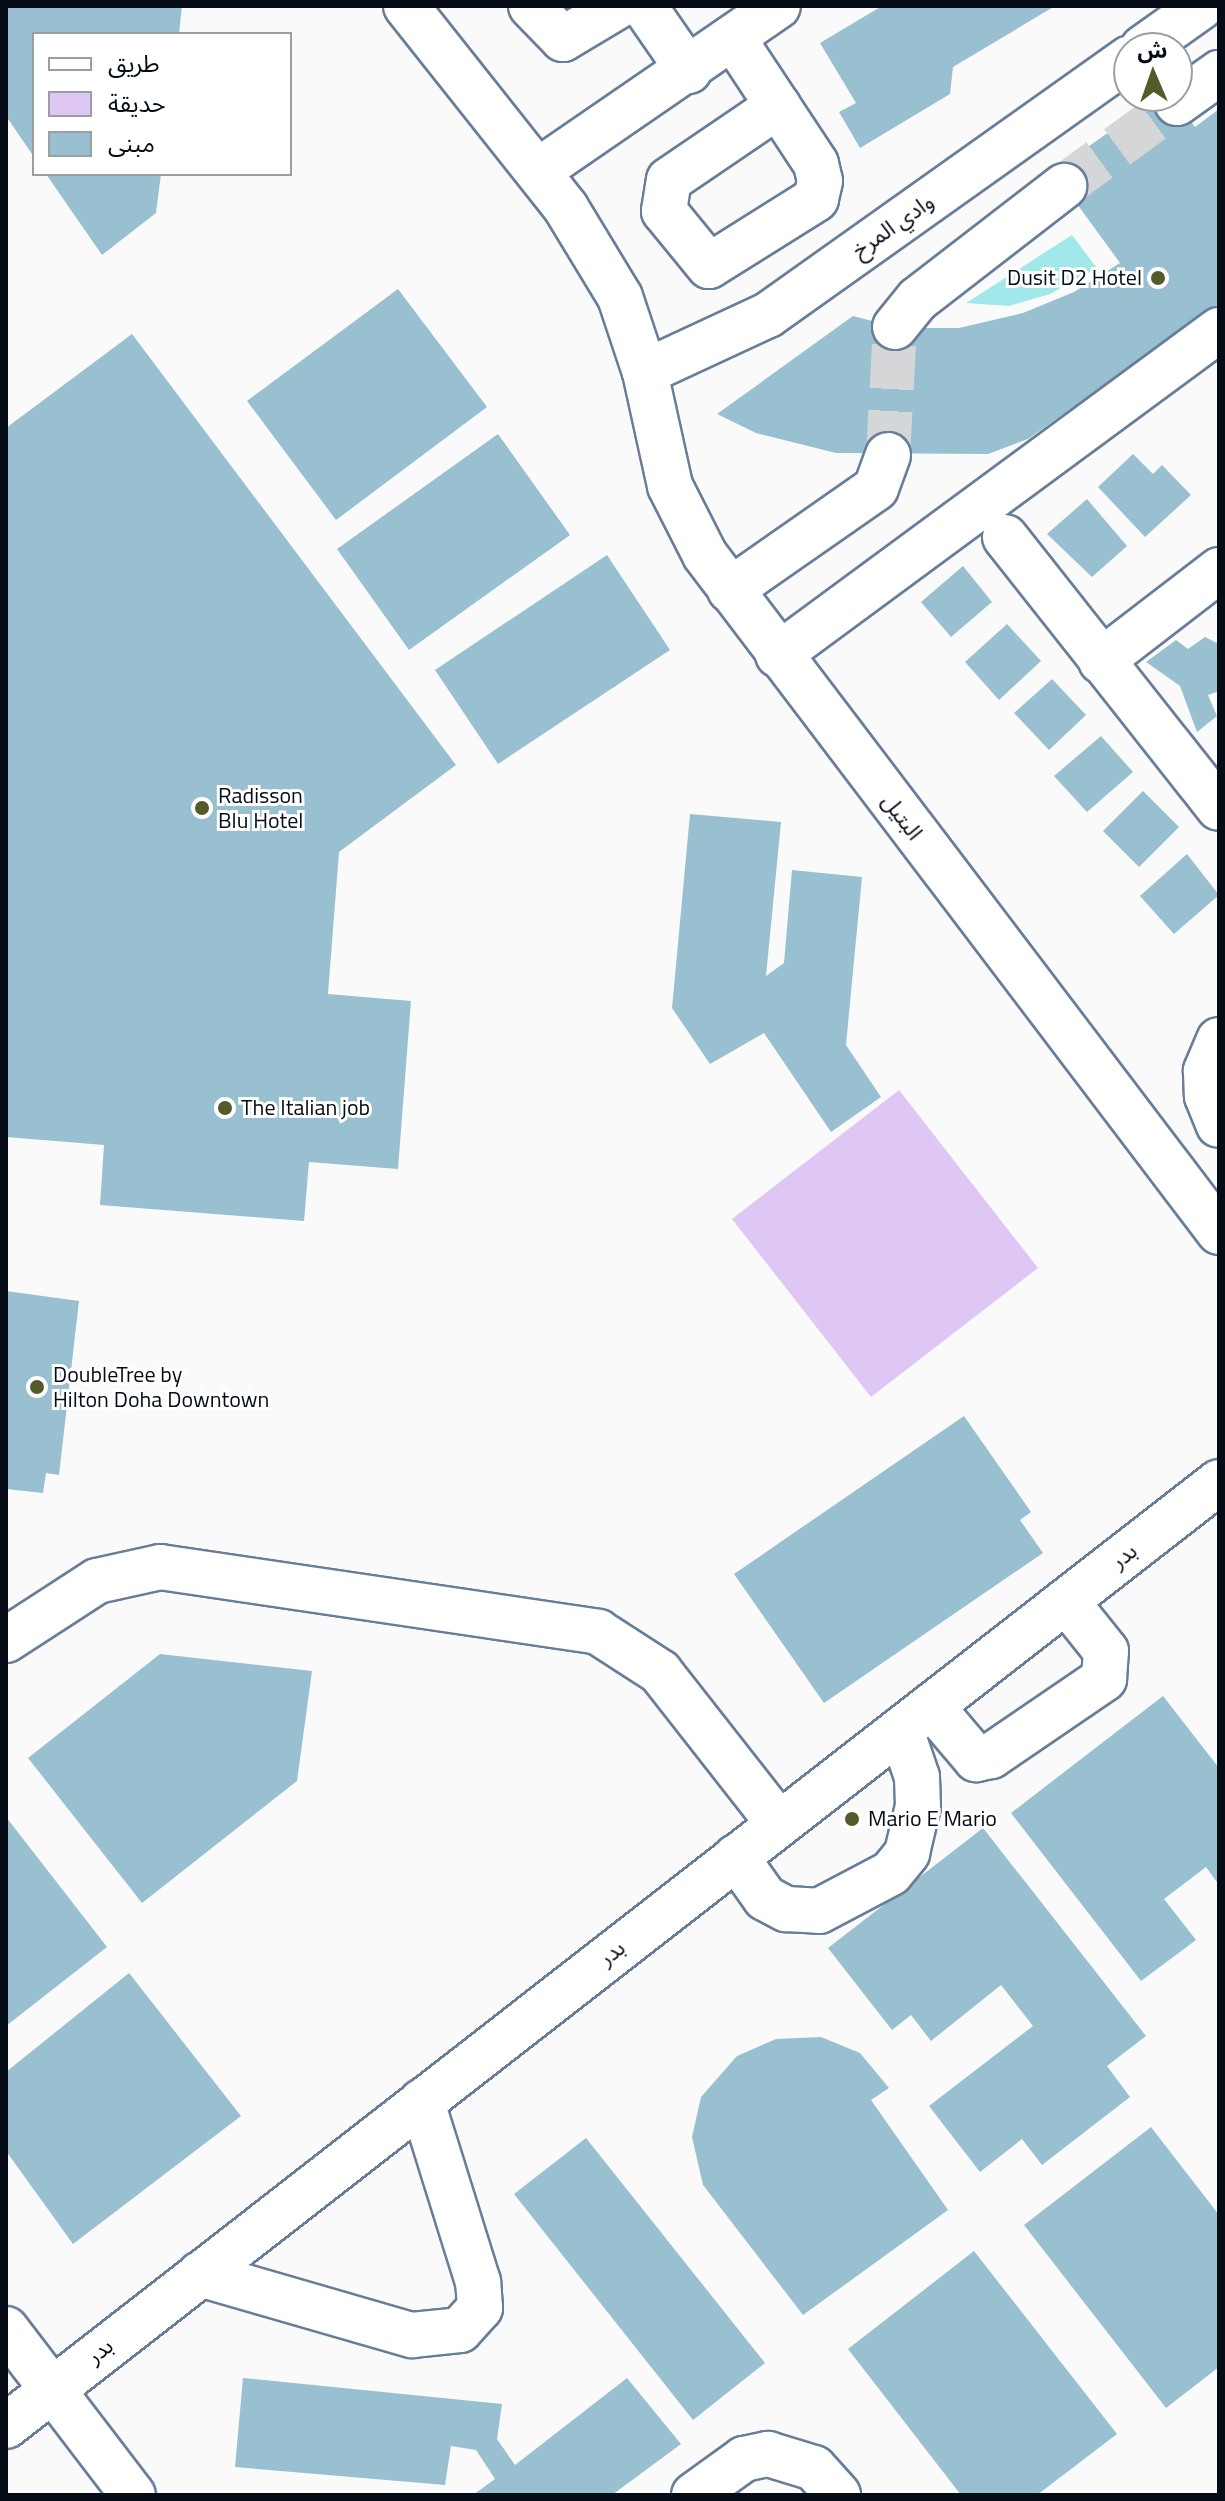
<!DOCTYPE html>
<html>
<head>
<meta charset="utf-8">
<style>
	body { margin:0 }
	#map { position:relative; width:1225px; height:2501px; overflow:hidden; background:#fafafa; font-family:"Titillium Web","Noto Sans Arabic",sans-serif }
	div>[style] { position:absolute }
	.green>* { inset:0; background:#dec7f4 }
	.water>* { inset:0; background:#a1e8ea }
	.building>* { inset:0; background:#98c0d0 }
	.minor-tunnel>* { height:44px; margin-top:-22px; transform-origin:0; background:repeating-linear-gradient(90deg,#d5d6d8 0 44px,transparent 0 66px) }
	.roads { filter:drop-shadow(2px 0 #687e98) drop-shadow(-2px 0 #687e98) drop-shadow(0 2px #687e98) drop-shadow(0 -2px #687e98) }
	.minor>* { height:44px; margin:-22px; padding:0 22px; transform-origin:22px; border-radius:22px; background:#fff }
	.dots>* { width:22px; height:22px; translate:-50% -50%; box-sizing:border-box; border:4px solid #fff; border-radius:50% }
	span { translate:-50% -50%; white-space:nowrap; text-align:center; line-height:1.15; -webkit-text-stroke:6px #fff; paint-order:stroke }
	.street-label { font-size:22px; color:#050c16 }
	.poi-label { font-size:22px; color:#050c16 }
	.right { translate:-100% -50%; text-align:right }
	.left { translate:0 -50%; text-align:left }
	.frame { position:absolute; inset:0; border:8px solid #050c16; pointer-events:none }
	.legend { position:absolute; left:32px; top:32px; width:260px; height:144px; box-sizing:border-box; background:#fff; border:2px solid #9b9ea2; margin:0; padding:10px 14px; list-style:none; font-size:24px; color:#050c16 }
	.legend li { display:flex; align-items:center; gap:16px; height:40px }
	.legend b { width:40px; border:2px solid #9b9ea2 }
	.north { position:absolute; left:1113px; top:32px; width:80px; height:80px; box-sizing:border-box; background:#fff; border:2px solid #9b9ea2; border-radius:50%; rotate:358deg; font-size:22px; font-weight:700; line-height:32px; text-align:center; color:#050c16 }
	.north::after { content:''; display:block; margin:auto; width:28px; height:36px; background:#545a29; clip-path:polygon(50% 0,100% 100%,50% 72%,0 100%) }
</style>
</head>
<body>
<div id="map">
	<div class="green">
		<div style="clip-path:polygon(899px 1090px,1038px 1268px,871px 1397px,732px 1219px)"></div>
	</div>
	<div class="water">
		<div style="clip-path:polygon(1072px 235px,1097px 268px,1050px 294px,1009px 306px,966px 303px)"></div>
	</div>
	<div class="building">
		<div style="clip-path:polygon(6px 6px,182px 6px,179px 34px,34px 34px,34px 157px,6px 116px)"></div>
		<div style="clip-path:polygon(882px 6px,1055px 6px,953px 67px,950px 94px,860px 148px,839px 112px,856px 103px,820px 43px)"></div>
		<div style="clip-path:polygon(1161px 96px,1172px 96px,1195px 127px,1219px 109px,1219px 304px,1028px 439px,988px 454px,836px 453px,756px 433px,717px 414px,853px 316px,899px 328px,959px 328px,1023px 313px,1074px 292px,1120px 263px,1053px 171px)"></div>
		<div style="clip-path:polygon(46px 174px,161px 174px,156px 213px,102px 255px)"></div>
		<div style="clip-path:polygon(398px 289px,487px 407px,336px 520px,247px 401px)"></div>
		<div style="clip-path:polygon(132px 334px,456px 765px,339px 852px,328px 994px,411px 1001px,398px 1169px,309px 1162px,304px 1221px,100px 1205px,104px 1145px,6px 1137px,6px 428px)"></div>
		<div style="clip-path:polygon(498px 434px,570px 535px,409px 650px,337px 549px)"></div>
		<div style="clip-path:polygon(1133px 454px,1153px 474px,1162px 465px,1191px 495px,1145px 537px,1098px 487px)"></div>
		<div style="clip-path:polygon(1087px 499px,1127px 546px,1092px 577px,1047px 534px)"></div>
		<div style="clip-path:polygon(607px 555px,670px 650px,498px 764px,435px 670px)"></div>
		<div style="clip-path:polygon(963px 566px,992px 602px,951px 637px,921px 602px)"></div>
		<div style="clip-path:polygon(1007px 624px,1041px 661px,999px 700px,965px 662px)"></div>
		<div style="clip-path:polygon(1205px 637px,1219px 644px,1219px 691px,1208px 695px,1217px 716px,1197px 732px,1180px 686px,1146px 662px,1176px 640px,1188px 649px)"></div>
		<div style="clip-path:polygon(1052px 679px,1086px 715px,1049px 750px,1014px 713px)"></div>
		<div style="clip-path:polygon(1101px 736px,1133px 772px,1087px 812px,1054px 776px)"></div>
		<div style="clip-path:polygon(1143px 791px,1179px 827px,1139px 867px,1103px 831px)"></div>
		<div style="clip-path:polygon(690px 814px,781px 822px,766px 976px,784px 963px,792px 870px,862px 877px,846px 1045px,881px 1097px,831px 1132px,764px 1033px,710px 1064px,672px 1008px)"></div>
		<div style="clip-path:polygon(1187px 854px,1219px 895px,1174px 934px,1140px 896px)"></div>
		<div style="clip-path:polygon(6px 1291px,79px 1301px,59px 1475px,46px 1473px,43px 1493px,6px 1489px)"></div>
		<div style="clip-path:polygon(964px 1416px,1031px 1512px,1020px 1520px,1043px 1553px,824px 1703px,734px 1574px)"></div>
		<div style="clip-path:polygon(160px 1654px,312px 1671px,297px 1781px,142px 1903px,28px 1758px)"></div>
		<div style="clip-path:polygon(1163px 1696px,1219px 1768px,1219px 1885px,1206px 1867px,1164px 1899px,1196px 1940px,1141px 1981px,1011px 1813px)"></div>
		<div style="clip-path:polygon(6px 1817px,107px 1947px,6px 2026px)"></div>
		<div style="clip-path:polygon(983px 1828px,1146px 2036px,1107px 2066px,1130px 2097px,1042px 2165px,1022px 2139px,980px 2172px,929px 2106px,1033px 2026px,1001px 1985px,931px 2041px,911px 2015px,892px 2030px,828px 1948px)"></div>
		<div style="clip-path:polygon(129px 1973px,241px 2116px,73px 2244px,6px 2151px,6px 2072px)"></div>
		<div style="clip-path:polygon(821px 2037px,860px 2053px,889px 2088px,871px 2100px,948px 2210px,803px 2315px,703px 2185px,692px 2137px,701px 2097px,737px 2056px,776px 2039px)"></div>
		<div style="clip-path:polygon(1151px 2127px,1219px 2215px,1219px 2367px,1166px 2408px,1024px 2225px)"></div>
		<div style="clip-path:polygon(586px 2138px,765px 2363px,693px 2420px,514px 2194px)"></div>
		<div style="clip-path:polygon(974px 2251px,1117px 2434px,1037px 2495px,961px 2495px,848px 2349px)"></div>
		<div style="clip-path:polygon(243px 2378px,502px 2404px,497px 2439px,515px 2465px,627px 2378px,681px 2444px,612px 2495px,473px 2495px,495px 2479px,476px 2450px,451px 2446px,445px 2485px,235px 2467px)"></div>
	</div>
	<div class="minor-tunnel">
		<div style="left:1064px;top:186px;width:140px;rotate:-36.3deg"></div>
		<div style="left:888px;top:455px;width:128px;rotate:-86.9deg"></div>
	</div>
	<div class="roads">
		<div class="minor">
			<div style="left:406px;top:6px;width:258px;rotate:51.6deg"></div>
			<div style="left:566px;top:208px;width:104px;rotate:58.8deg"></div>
			<div style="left:620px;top:297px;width:79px;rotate:71.6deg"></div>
			<div style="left:645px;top:372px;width:117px;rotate:77.6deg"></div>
			<div style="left:670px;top:486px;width:77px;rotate:63.1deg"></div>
			<div style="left:705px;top:555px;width:850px;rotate:52.79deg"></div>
			<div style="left:531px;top:6px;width:46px;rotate:45.9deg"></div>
			<div style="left:563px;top:39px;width:64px;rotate:-31deg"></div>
			<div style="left:644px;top:6px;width:79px;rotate:55.3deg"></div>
			<div style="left:735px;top:41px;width:147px;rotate:56.6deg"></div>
			<div style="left:816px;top:164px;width:17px;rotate:77deg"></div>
			<div style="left:820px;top:181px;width:18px;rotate:103deg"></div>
			<div style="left:816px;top:199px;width:126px;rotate:147.9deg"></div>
			<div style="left:709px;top:266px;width:71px;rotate:-129.3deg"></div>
			<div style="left:664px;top:211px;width:31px;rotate:-81deg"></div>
			<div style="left:669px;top:180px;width:132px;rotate:-34.2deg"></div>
			<div style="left:1143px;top:48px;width:72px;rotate:-35.4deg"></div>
			<div style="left:1177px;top:103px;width:52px;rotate:-35.5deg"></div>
			<div style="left:538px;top:171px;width:291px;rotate:-34.5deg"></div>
			<div style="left:895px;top:327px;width:36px;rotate:-51deg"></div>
			<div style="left:918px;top:299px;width:185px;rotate:-37.7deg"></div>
			<div style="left:645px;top:372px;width:136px;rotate:-24.9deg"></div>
			<div style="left:768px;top:315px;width:443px;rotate:-35.4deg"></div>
			<div style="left:1005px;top:537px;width:345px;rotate:51.7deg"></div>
			<div style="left:730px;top:590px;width:178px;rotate:-34.9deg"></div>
			<div style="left:876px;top:488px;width:35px;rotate:-70deg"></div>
			<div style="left:778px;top:655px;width:548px;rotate:-36.39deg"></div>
			<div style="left:1101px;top:661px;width:149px;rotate:-37.6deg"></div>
			<div style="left:1219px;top:1040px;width:34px;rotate:113deg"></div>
			<div style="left:1206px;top:1071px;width:25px;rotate:88deg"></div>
			<div style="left:1207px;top:1096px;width:31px;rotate:68deg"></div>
			<div style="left:6px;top:1640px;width:108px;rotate:-33deg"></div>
			<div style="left:97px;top:1581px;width:65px;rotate:-12.5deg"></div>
			<div style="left:160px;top:1567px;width:443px;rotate:8.4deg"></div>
			<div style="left:598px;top:1632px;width:74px;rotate:32.8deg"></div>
			<div style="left:660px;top:1672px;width:193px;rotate:51.9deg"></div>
			<div style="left:931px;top:1706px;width:70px;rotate:49.7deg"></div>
			<div style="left:976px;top:1759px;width:15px;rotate:-11deg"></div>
			<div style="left:991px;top:1756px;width:137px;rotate:-34.3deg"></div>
			<div style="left:1104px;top:1679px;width:28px;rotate:-86deg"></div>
			<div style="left:1106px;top:1651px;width:64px;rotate:-128.7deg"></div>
			<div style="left:736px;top:1857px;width:50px;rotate:54.7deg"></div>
			<div style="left:765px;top:1898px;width:24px;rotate:28deg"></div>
			<div style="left:786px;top:1909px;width:33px;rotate:3deg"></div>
			<div style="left:819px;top:1911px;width:81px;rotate:-27.8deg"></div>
			<div style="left:891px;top:1873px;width:26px;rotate:-51deg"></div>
			<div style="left:907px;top:1853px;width:48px;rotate:-76.8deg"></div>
			<div style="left:918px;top:1806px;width:29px;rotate:-92deg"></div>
			<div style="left:917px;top:1777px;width:50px;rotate:-108.8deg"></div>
			<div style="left:200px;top:2274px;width:221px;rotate:16.1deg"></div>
			<div style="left:412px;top:2335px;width:48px;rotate:-5.9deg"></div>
			<div style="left:460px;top:2330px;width:30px;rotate:-48deg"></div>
			<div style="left:480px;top:2308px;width:26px;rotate:-94deg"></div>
			<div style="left:478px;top:2282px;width:189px;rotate:-107.3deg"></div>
			<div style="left:6px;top:2329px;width:209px;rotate:52.6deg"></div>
			<div style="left:6px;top:2426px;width:1537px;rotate:-37.89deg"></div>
			<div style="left:694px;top:2495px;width:62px;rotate:-35.8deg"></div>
			<div style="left:744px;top:2459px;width:25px;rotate:-12deg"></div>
			<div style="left:768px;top:2454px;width:48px;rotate:16.9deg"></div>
			<div style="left:814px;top:2468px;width:36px;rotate:48deg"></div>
		</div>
	</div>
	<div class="dots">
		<div style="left:1158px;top:278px;background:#545a29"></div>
		<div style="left:202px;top:808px;background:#545a29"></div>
		<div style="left:225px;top:1108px;background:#545a29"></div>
		<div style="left:37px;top:1387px;background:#545a29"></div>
		<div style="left:852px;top:1819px;background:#545a29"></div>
	</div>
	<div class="street-label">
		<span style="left:893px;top:226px;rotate:-35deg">وادي المرخ</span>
		<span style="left:902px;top:817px;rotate:53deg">البتيل</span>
		<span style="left:1124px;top:1556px;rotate:-38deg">بدر</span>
		<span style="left:612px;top:1953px;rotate:-38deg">بدر</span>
		<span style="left:100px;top:2351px;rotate:-38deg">بدر</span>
	</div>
	<div class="poi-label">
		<span class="right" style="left:1142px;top:278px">Dusit D2 Hotel</span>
		<span class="left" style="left:218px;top:808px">Radisson<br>Blu Hotel</span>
		<span class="left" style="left:241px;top:1108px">The Italian job</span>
		<span class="left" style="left:53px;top:1387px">DoubleTree by<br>Hilton Doha Downtown</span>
		<span class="left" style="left:868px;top:1819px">Mario E Mario</span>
	</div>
	<div class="frame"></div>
	<ul class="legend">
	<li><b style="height:10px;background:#fff"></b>طريق</li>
	<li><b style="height:22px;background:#dec7f4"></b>حديقة</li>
	<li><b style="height:22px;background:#98c0d0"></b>مبنى</li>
	</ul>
	<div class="north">ش</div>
</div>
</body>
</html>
